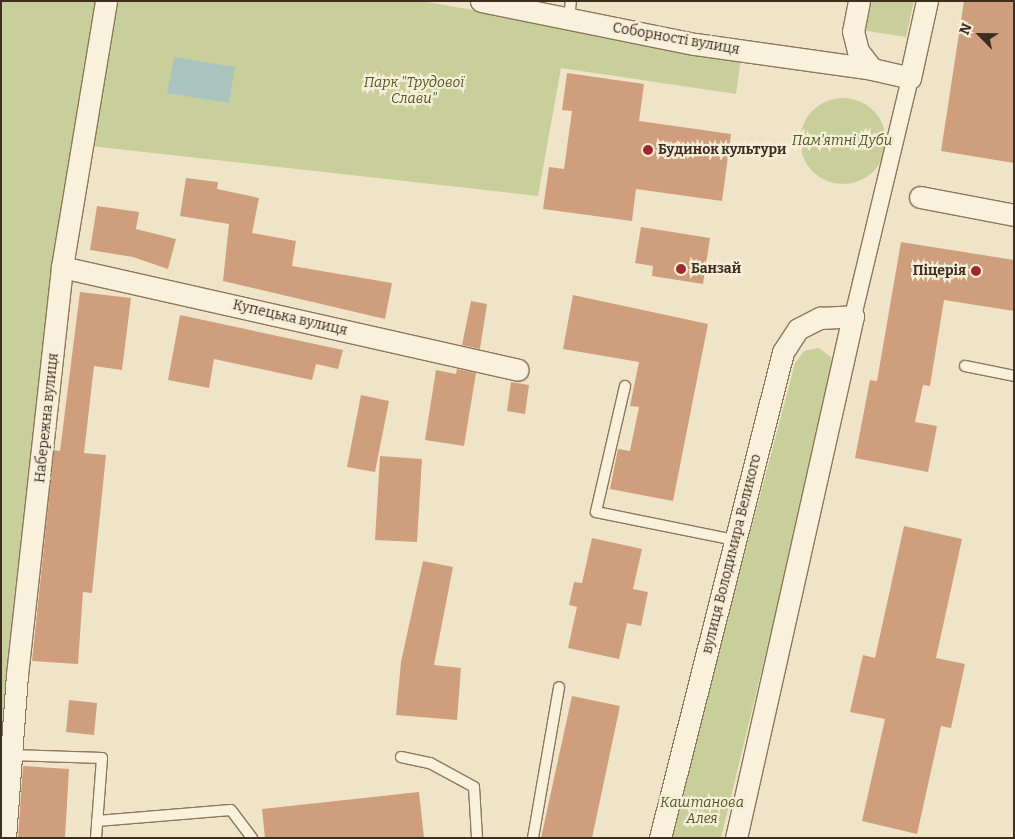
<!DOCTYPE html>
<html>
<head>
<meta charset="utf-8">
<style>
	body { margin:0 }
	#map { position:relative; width:1015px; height:839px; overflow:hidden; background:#f0e4c8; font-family:Bitter,serif }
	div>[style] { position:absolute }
	.green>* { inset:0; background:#c9cf9b }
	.round { border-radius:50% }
	.water>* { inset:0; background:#a9c4bc }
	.building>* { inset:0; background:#cf9f7d }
	.roads { filter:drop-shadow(1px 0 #8d765c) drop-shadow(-1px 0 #8d765c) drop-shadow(0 1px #8d765c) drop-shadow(0 -1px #8d765c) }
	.service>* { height:10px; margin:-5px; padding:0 5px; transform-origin:5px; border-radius:5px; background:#faf1dc }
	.pedestrian>* { height:16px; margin:-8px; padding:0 8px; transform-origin:8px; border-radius:8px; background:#faf1dc }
	.minor>* { height:21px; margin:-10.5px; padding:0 10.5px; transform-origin:10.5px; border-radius:10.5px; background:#faf1dc }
	.dots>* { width:14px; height:14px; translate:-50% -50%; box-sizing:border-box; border:2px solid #f7eed8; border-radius:50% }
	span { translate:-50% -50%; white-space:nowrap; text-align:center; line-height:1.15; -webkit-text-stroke:4.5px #f7eed8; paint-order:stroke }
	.street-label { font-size:14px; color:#3d2e20 }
	.park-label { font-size:14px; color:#4d5a26; font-style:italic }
	.poi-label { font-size:14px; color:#3d2e20; font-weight:700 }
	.left { translate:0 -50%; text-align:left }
	.right { translate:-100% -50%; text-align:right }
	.frame { position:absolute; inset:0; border:2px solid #3d2e20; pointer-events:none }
	.north { position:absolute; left:955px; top:10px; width:50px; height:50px; -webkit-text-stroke:4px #f7eed8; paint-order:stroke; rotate:293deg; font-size:14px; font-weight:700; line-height:20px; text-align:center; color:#3d2e20 }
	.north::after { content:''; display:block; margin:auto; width:18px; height:22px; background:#3d2e20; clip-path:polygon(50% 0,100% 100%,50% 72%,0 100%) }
</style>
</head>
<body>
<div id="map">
	<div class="green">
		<div style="clip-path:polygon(1px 1px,422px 1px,741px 58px,736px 94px,561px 68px,538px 196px,73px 144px,1px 758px)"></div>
		<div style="clip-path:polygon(867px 1px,914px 1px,906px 37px,861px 30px)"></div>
		<div class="round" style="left:800px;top:98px;width:86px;height:86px"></div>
		<div style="clip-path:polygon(819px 348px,831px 357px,834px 372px,721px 838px,670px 838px,795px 363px,804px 351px)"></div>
	</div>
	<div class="water">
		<div style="clip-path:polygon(174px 57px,235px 67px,229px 103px,167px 93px)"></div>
	</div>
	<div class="building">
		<div style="clip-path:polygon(964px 1px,1014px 1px,1014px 163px,941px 151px)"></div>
		<div style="clip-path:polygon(567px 73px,644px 84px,639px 121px,731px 134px,722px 201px,636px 189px,632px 221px,543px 209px,549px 167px,564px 169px,572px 111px,562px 110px)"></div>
		<div style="clip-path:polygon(186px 178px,218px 182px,217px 189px,259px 198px,252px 233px,296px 241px,292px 266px,392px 283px,385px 319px,223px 281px,229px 224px,180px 216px)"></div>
		<div style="clip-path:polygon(97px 206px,139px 212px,136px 229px,176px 239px,168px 269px,133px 257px,90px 250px)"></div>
		<div style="clip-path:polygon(641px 227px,710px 238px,703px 284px,652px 276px,653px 266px,635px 263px)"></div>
		<div style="clip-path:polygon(901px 242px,1014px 260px,1014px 311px,944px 300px,930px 386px,923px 385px,915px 422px,937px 426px,928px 472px,855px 458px,870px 380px,877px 381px)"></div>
		<div style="clip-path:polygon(80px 292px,131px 298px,122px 370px,94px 366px,84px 453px,106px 455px,92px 593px,83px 592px,78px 664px,32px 661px,54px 450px,60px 451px)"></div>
		<div style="clip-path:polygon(573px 295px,708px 324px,673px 501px,610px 489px,618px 449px,630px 451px,639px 407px,630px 406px,639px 362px,563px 349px)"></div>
		<div style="clip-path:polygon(471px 301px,487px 304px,480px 349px,462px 345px)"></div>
		<div style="clip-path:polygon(180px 315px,343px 350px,338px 369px,316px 364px,312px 380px,214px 359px,209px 388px,168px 380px)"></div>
		<div style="clip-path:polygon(457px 369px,476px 373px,464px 446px,425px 440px,436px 370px,456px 374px)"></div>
		<div style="clip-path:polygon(511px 382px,529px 385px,525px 414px,507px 411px)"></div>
		<div style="clip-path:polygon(361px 395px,389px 401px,375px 472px,347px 467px)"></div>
		<div style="clip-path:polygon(380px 456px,422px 459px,417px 542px,375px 540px)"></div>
		<div style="clip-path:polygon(904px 526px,962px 539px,936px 658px,965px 664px,951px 728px,941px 726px,917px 834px,862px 821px,885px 719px,850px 712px,863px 655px,875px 658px)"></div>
		<div style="clip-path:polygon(592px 538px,642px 549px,633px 589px,648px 592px,641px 626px,627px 623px,619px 659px,568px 648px,577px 607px,569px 605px,574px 582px,582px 583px)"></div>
		<div style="clip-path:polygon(423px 561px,453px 567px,434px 665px,461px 668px,457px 720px,396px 715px,401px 662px)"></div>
		<div style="clip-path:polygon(572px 696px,620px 706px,592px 838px,541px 838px)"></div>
		<div style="clip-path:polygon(69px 700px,97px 703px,94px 735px,66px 732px)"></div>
		<div style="clip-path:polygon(23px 766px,69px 769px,65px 838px,18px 838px)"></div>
		<div style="clip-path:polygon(419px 792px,424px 838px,265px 838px,262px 809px)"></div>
	</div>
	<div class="roads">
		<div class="service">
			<div style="left:569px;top:19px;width:18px;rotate:-84deg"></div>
			<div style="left:965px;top:366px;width:50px;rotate:11.5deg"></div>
			<div style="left:625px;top:386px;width:129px;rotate:103deg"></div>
			<div style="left:596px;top:512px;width:142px;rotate:11.4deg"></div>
			<div style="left:11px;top:755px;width:91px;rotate:1.9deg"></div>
			<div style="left:102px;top:758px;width:80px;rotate:94.3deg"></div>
			<div style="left:401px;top:757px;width:30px;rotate:12deg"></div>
			<div style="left:430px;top:763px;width:50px;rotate:28.6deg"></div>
			<div style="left:474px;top:787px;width:51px;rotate:86.6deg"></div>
			<div style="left:97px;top:821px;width:134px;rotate:-4.7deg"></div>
			<div style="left:231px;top:810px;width:35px;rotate:53deg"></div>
			<div style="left:533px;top:838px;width:153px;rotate:-80.2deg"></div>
		</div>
		<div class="pedestrian">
			<div style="left:853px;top:316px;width:245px;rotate:-76.5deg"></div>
		</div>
		<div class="minor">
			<div style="left:481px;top:1px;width:218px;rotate:11.4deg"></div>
			<div style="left:695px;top:44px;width:179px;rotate:8deg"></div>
			<div style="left:859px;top:1px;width:31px;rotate:101deg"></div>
			<div style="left:853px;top:31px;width:21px;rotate:76deg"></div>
			<div style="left:858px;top:51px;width:23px;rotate:52deg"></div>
			<div style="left:872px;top:69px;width:39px;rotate:13deg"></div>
			<div style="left:910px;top:78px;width:79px;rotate:-77.6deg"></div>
			<div style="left:920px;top:197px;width:96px;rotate:10.8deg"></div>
			<div style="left:62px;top:267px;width:467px;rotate:12.7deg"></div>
			<div style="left:5px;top:838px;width:163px;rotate:-85.8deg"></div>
			<div style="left:17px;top:675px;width:410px;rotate:-83.7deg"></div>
			<div style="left:62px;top:267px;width:270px;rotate:-80.6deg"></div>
			<div style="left:660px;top:838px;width:501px;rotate:-75.8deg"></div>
			<div style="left:783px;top:352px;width:27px;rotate:-57deg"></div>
			<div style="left:798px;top:329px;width:25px;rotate:-27deg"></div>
			<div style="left:820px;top:318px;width:33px;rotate:-3deg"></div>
			<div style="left:853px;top:316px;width:535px;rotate:102.63deg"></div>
		</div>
	</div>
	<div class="dots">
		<div style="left:648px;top:150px;background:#9e2a2b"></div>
		<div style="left:681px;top:269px;background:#9e2a2b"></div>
		<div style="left:976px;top:271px;background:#9e2a2b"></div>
	</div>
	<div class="street-label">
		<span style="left:676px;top:39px;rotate:10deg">Соборності вулиця</span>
		<span style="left:290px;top:318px;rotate:13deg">Купецька вулиця</span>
		<span style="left:47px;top:418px;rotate:-84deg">Набережна вулиця</span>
		<span style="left:732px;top:554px;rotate:-76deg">вулиця Володимира Великого</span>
	</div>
	<div class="park-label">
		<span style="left:414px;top:91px">Парк "Трудової<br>Слави"</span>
		<span style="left:842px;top:141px">Пам'ятні Дуби</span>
		<span style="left:702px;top:811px">Каштанова<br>Алея</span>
	</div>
	<div class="poi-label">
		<span class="left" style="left:658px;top:150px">Будинок культури</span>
		<span class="left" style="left:691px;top:269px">Банзай</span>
		<span class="right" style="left:966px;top:271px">Піцерія</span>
	</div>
	<div class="frame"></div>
	<div class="north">N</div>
</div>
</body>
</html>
